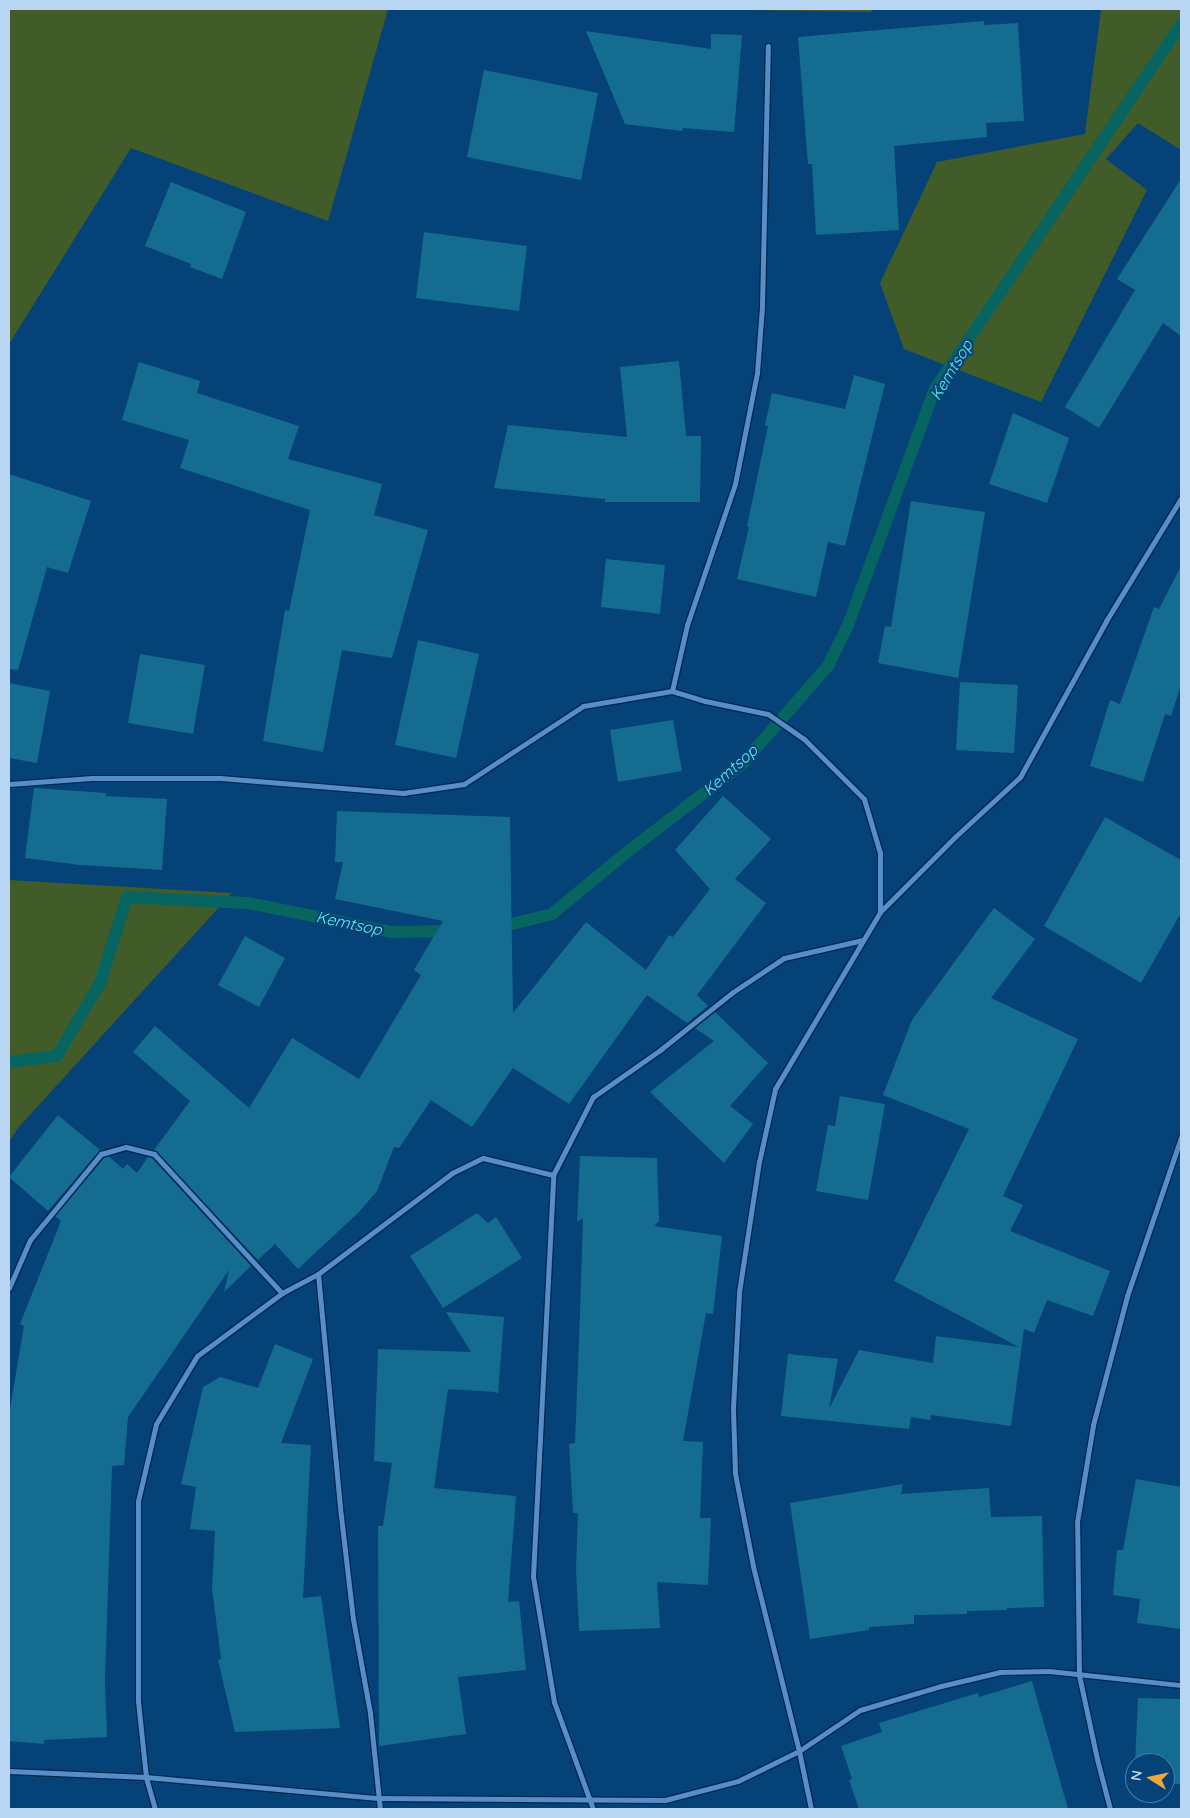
<!DOCTYPE html>
<html>
<head>
<meta charset="utf-8">
<style>
	body { margin:0 }
	#map { position:relative; width:1190px; height:1818px; overflow:hidden; background:#054277; font-family:Quicksand,sans-serif }
	div>[style] { position:absolute }
	.green>* { inset:0; background:#415c28 }
	.stream>* { height:12px; margin:-6px; padding:0 6px; transform-origin:6px; border-radius:6px; background:#066461 }
	.building>* { inset:0; background:#146d90 }
	.roads { filter:drop-shadow(1px 0 #00284f) drop-shadow(-1px 0 #00284f) drop-shadow(0 1px #00284f) drop-shadow(0 -1px #00284f) }
	.street>* { height:5px; margin:-2.5px; padding:0 2.5px; transform-origin:2.5px; border-radius:2.5px; background:#578dc8 }
	span { translate:-50% -50%; white-space:nowrap; text-align:center; line-height:1.15; -webkit-text-stroke:4.5px #054277; paint-order:stroke }
	.water-label { font-size:16px; color:#5ff3ed; font-style:italic }
	.frame { position:absolute; inset:0; border:10px solid #b9d5f4; pointer-events:none }
	.north { position:absolute; left:1125px; top:1753px; width:50px; height:50px; box-sizing:border-box; background:#054277; border:1px solid #4d7da9; border-radius:50%; rotate:280deg; font-size:14px; font-weight:700; line-height:20px; text-align:center; color:#b9d5f4 }
	.north::after { content:''; display:block; margin:auto; width:18px; height:22px; background:#f0a63e; clip-path:polygon(50% 0,100% 100%,50% 72%,0 100%) }
</style>
</head>
<body>
<div id="map">
	<div class="green">
		<div style="clip-path:polygon(9px 9px,388px 9px,328px 221px,131px 148px,9px 344px)"></div>
		<div style="clip-path:polygon(684px 9px,872px 9px,871px 12px)"></div>
		<div style="clip-path:polygon(1101px 9px,1181px 9px,1181px 150px,1138px 123px,1106px 159px,1147px 190px,1041px 402px,904px 349px,880px 283px,937px 162px,1085px 134px)"></div>
		<div style="clip-path:polygon(9px 880px,232px 893px,18px 1128px,9px 1142px)"></div>
	</div>
	<div class="stream">
		<div style="left:496px;top:928px;width:58px;rotate:-14deg"></div>
		<div style="left:552px;top:914px;width:96px;rotate:-39.5deg"></div>
		<div style="left:626px;top:853px;width:148px;rotate:-37.6deg"></div>
		<div style="left:743px;top:763px;width:129px;rotate:-48.8deg"></div>
		<div style="left:828px;top:666px;width:46px;rotate:-64deg"></div>
		<div style="left:848px;top:625px;width:252px;rotate:-69.8deg"></div>
		<div style="left:935px;top:389px;width:440px;rotate:-56deg"></div>
		<div style="left:9px;top:1062px;width:48px;rotate:-7.1deg"></div>
		<div style="left:57px;top:1056px;width:85px;rotate:-59.5deg"></div>
		<div style="left:100px;top:983px;width:90px;rotate:-72.6deg"></div>
		<div style="left:127px;top:897px;width:121px;rotate:2.8deg"></div>
		<div style="left:248px;top:903px;width:147px;rotate:11.4deg"></div>
		<div style="left:392px;top:932px;width:62px;rotate:-0.9deg"></div>
	</div>
	<div class="building">
		<div style="clip-path:polygon(984px 21px,984px 25px,1018px 23px,1024px 121px,986px 123px,987px 137px,894px 146px,899px 230px,816px 235px,812px 164px,808px 164px,798px 37px)"></div>
		<div style="clip-path:polygon(586px 31px,711px 49px,711px 34px,742px 35px,734px 132px,683px 128px,682px 131px,625px 124px)"></div>
		<div style="clip-path:polygon(484px 70px,598px 93px,581px 180px,467px 157px)"></div>
		<div style="clip-path:polygon(1181px 179px,1181px 336px,1163px 323px,1099px 428px,1065px 407px,1135px 290px,1117px 279px)"></div>
		<div style="clip-path:polygon(171px 182px,246px 212px,222px 279px,190px 267px,191px 264px,145px 246px)"></div>
		<div style="clip-path:polygon(424px 232px,527px 246px,519px 311px,416px 298px)"></div>
		<div style="clip-path:polygon(679px 361px,686px 436px,701px 436px,700px 502px,605px 502px,605px 499px,494px 488px,508px 425px,627px 437px,620px 367px)"></div>
		<div style="clip-path:polygon(139px 362px,200px 381px,197px 393px,299px 426px,288px 459px,382px 484px,374px 515px,428px 530px,392px 658px,342px 650px,323px 752px,263px 741px,285px 610px,289px 611px,310px 510px,180px 468px,189px 440px,122px 420px)"></div>
		<div style="clip-path:polygon(854px 375px,885px 384px,845px 546px,828px 542px,816px 597px,737px 579px,749px 527px,747px 526px,768px 426px,765px 425px,772px 393px,845px 409px)"></div>
		<div style="clip-path:polygon(1013px 413px,1069px 438px,1047px 503px,989px 484px)"></div>
		<div style="clip-path:polygon(9px 474px,91px 501px,68px 573px,47px 567px,18px 670px,9px 669px)"></div>
		<div style="clip-path:polygon(911px 501px,985px 512px,958px 678px,878px 663px,885px 626px,891px 627px)"></div>
		<div style="clip-path:polygon(606px 559px,665px 565px,660px 614px,601px 607px)"></div>
		<div style="clip-path:polygon(1181px 566px,1181px 685px,1171px 716px,1165px 714px,1143px 782px,1090px 766px,1110px 700px,1120px 704px,1154px 607px,1159px 609px)"></div>
		<div style="clip-path:polygon(418px 640px,479px 654px,456px 758px,395px 745px)"></div>
		<div style="clip-path:polygon(140px 654px,205px 665px,193px 734px,128px 723px)"></div>
		<div style="clip-path:polygon(960px 682px,1018px 685px,1014px 753px,956px 750px)"></div>
		<div style="clip-path:polygon(9px 683px,50px 691px,37px 763px,9px 758px)"></div>
		<div style="clip-path:polygon(673px 720px,682px 771px,618px 782px,610px 730px)"></div>
		<div style="clip-path:polygon(34px 788px,106px 793px,106px 796px,167px 799px,162px 870px,80px 865px,25px 858px)"></div>
		<div style="clip-path:polygon(723px 796px,771px 839px,735px 879px,766px 903px,697px 995px,708px 1006px,687px 1023px,647px 995px,569px 1104px,513px 1068px,472px 1127px,431px 1100px,399px 1148px,394px 1147px,377px 1191px,359px 1212px,298px 1269px,275px 1244px,258px 1260px,154px 1150px,190px 1101px,133px 1052px,155px 1026px,249px 1108px,292px 1038px,359px 1079px,421px 975px,414px 970px,443px 921px,335px 899px,343px 862px,335px 862px,337px 811px,510px 817px,513px 1013px,586px 922px,646px 970px,669px 935px,673px 937px,710px 889px,675px 850px)"></div>
		<div style="clip-path:polygon(1105px 817px,1181px 860px,1181px 913px,1141px 983px,1044px 926px)"></div>
		<div style="clip-path:polygon(994px 908px,1035px 939px,991px 998px,1078px 1039px,1003px 1196px,1023px 1205px,1010px 1231px,1110px 1271px,1093px 1316px,1047px 1300px,1034px 1333px,1024px 1329px,1011px 1426px,931px 1415px,930px 1420px,911px 1417px,909px 1429px,781px 1416px,788px 1354px,838px 1359px,829px 1409px,859px 1350px,933px 1363px,936px 1336px,1019px 1347px,894px 1281px,969px 1129px,883px 1095px,912px 1020px)"></div>
		<div style="clip-path:polygon(245px 936px,285px 958px,259px 1007px,218px 985px)"></div>
		<div style="clip-path:polygon(715px 1012px,768px 1063px,730px 1106px,753px 1124px,724px 1163px,650px 1092px,714px 1041px,695px 1028px)"></div>
		<div style="clip-path:polygon(840px 1096px,885px 1104px,868px 1200px,816px 1191px,828px 1125px,835px 1126px)"></div>
		<div style="clip-path:polygon(58px 1115px,100px 1150px,48px 1211px,9px 1177px)"></div>
		<div style="clip-path:polygon(108px 1156px,123px 1169px,127px 1164px,137px 1173px,148px 1157px,152px 1158px,251px 1266px,224px 1292px,229px 1270px,128px 1417px,124px 1465px,112px 1466px,105px 1681px,107px 1737px,44px 1740px,44px 1744px,9px 1741px,9px 1415px,24px 1326px,20px 1324px,61px 1221px,55px 1216px,104px 1158px)"></div>
		<div style="clip-path:polygon(580px 1156px,657px 1158px,659px 1221px,654px 1226px,722px 1236px,713px 1314px,706px 1313px,683px 1441px,703px 1442px,700px 1518px,711px 1518px,708px 1585px,657px 1582px,660px 1628px,579px 1631px,576px 1569px,578px 1513px,573px 1513px,569px 1444px,575px 1443px,580px 1313px,583px 1218px,577px 1222px)"></div>
		<div style="clip-path:polygon(477px 1213px,488px 1223px,496px 1217px,522px 1258px,443px 1308px,410px 1256px)"></div>
		<div style="clip-path:polygon(446px 1312px,504px 1317px,498px 1394px,496px 1392px,448px 1389px,434px 1488px,516px 1496px,508px 1602px,519px 1601px,526px 1670px,458px 1677px,466px 1734px,379px 1746px,378px 1526px,383px 1526px,392px 1463px,374px 1461px,378px 1349px,471px 1352px)"></div>
		<div style="clip-path:polygon(275px 1344px,313px 1359px,281px 1443px,311px 1445px,303px 1598px,321px 1596px,340px 1728px,235px 1732px,218px 1660px,221px 1659px,212px 1588px,215px 1531px,190px 1529px,196px 1487px,181px 1484px,203px 1387px,220px 1377px,258px 1388px)"></div>
		<div style="clip-path:polygon(1136px 1479px,1181px 1487px,1181px 1629px,1137px 1623px,1140px 1599px,1113px 1595px,1117px 1550px,1123px 1550px)"></div>
		<div style="clip-path:polygon(903px 1484px,901px 1494px,989px 1488px,991px 1517px,1042px 1516px,1044px 1607px,1007px 1608px,1007px 1610px,967px 1611px,967px 1614px,914px 1615px,914px 1624px,869px 1627px,869px 1630px,810px 1639px,790px 1503px)"></div>
		<div style="clip-path:polygon(1032px 1681px,1068px 1809px,859px 1809px,849px 1780px,852px 1779px,841px 1746px,882px 1732px,879px 1723px,978px 1693px,979px 1697px)"></div>
		<div style="clip-path:polygon(1138px 1698px,1181px 1699px,1181px 1784px,1165px 1784px,1165px 1763px,1135px 1763px)"></div>
	</div>
	<div class="roads">
		<div class="street">
			<div style="left:672px;top:691px;width:68px;rotate:-77.2deg"></div>
			<div style="left:687px;top:625px;width:149px;rotate:-71.2deg"></div>
			<div style="left:735px;top:484px;width:113px;rotate:-78.8deg"></div>
			<div style="left:757px;top:373px;width:67px;rotate:-85.7deg"></div>
			<div style="left:762px;top:306px;width:260px;rotate:-88.7deg"></div>
			<div style="left:9px;top:784px;width:83px;rotate:-4.1deg"></div>
			<div style="left:92px;top:778px;width:128px"></div>
			<div style="left:220px;top:778px;width:184px;rotate:4.7deg"></div>
			<div style="left:403px;top:793px;width:62px;rotate:-8.4deg"></div>
			<div style="left:464px;top:784px;width:142px;rotate:-33.2deg"></div>
			<div style="left:583px;top:706px;width:90px;rotate:-9.6deg"></div>
			<div style="left:672px;top:691px;width:34px;rotate:17deg"></div>
			<div style="left:705px;top:701px;width:64px;rotate:11.7deg"></div>
			<div style="left:768px;top:714px;width:44px;rotate:34.8deg"></div>
			<div style="left:804px;top:739px;width:85px;rotate:45deg"></div>
			<div style="left:864px;top:799px;width:56px;rotate:73.5deg"></div>
			<div style="left:880px;top:853px;width:59px;rotate:90deg"></div>
			<div style="left:318px;top:1274px;width:243px;rotate:84.6deg"></div>
			<div style="left:341px;top:1516px;width:104px;rotate:83.4deg"></div>
			<div style="left:353px;top:1619px;width:96px;rotate:79.7deg"></div>
			<div style="left:370px;top:1713px;width:97px;rotate:84.1deg"></div>
			<div style="left:9px;top:1288px;width:52px;rotate:-66.4deg"></div>
			<div style="left:30px;top:1240px;width:112px;rotate:-50.5deg"></div>
			<div style="left:101px;top:1154px;width:26px;rotate:-16deg"></div>
			<div style="left:126px;top:1147px;width:29px;rotate:14deg"></div>
			<div style="left:154px;top:1154px;width:189px;rotate:47.4deg"></div>
			<div style="left:9px;top:1771px;width:137px;rotate:2.5deg"></div>
			<div style="left:146px;top:1777px;width:233px;rotate:5.2deg"></div>
			<div style="left:378px;top:1798px;width:287px;rotate:0.4deg"></div>
			<div style="left:665px;top:1800px;width:75px;rotate:-14.6deg"></div>
			<div style="left:738px;top:1781px;width:68px;rotate:-26.2deg"></div>
			<div style="left:799px;top:1751px;width:73px;rotate:-33.9deg"></div>
			<div style="left:860px;top:1710px;width:84px;rotate:-16.5deg"></div>
			<div style="left:941px;top:1686px;width:61px;rotate:-13.3deg"></div>
			<div style="left:1000px;top:1672px;width:49px;rotate:-1.2deg"></div>
			<div style="left:1049px;top:1671px;width:133px;rotate:6.1deg"></div>
			<div style="left:155px;top:1809px;width:33px;rotate:-106deg"></div>
			<div style="left:146px;top:1777px;width:76px;rotate:-96deg"></div>
			<div style="left:138px;top:1701px;width:200px;rotate:-90deg"></div>
			<div style="left:138px;top:1501px;width:79px;rotate:-76.8deg"></div>
			<div style="left:156px;top:1424px;width:79px;rotate:-58.9deg"></div>
			<div style="left:197px;top:1356px;width:106px;rotate:-36.5deg"></div>
			<div style="left:282px;top:1293px;width:41px;rotate:-27.8deg"></div>
			<div style="left:318px;top:1274px;width:168px;rotate:-37deg"></div>
			<div style="left:452px;top:1173px;width:34px;rotate:-26deg"></div>
			<div style="left:483px;top:1158px;width:72px;rotate:13.7deg"></div>
			<div style="left:593px;top:1809px;width:114px;rotate:-110deg"></div>
			<div style="left:554px;top:1702px;width:128px;rotate:-99.5deg"></div>
			<div style="left:533px;top:1576px;width:401px;rotate:-87.1deg"></div>
			<div style="left:553px;top:1175px;width:88px;rotate:-62.9deg"></div>
			<div style="left:593px;top:1097px;width:82px;rotate:-35deg"></div>
			<div style="left:660px;top:1050px;width:93px;rotate:-38.5deg"></div>
			<div style="left:733px;top:992px;width:61px;rotate:-33.7deg"></div>
			<div style="left:784px;top:958px;width:81px;rotate:-12.8deg"></div>
			<div style="left:811px;top:1809px;width:59px;rotate:-101.7deg"></div>
			<div style="left:799px;top:1751px;width:191px;rotate:-104deg"></div>
			<div style="left:753px;top:1566px;width:95px;rotate:-101deg"></div>
			<div style="left:735px;top:1473px;width:65px;rotate:-91.8deg"></div>
			<div style="left:733px;top:1408px;width:116px;rotate:-87deg"></div>
			<div style="left:739px;top:1292px;width:132px;rotate:-81.3deg"></div>
			<div style="left:759px;top:1162px;width:75px;rotate:-77.6deg"></div>
			<div style="left:775px;top:1089px;width:206px;rotate:-59.3deg"></div>
			<div style="left:880px;top:912px;width:107px;rotate:-45deg"></div>
			<div style="left:956px;top:836px;width:87px;rotate:-42.7deg"></div>
			<div style="left:1020px;top:777px;width:178px;rotate:-61.1deg"></div>
			<div style="left:1106px;top:621px;width:144px;rotate:-58.6deg"></div>
			<div style="left:1110px;top:1809px;width:52px;rotate:-104.6deg"></div>
			<div style="left:1097px;top:1759px;width:86px;rotate:-102.1deg"></div>
			<div style="left:1079px;top:1675px;width:153px;rotate:-90.7deg"></div>
			<div style="left:1077px;top:1522px;width:98px;rotate:-80.6deg"></div>
			<div style="left:1093px;top:1425px;width:133px;rotate:-75.2deg"></div>
			<div style="left:1127px;top:1296px;width:168px;rotate:-71.2deg"></div>
		</div>
	</div>
	<div class="water-label">
		<span style="left:951px;top:370px;rotate:-59deg">Kemtsop</span>
		<span style="left:730px;top:770px;rotate:-42deg">Kemtsop</span>
		<span style="left:349px;top:923px;rotate:12deg">Kemtsop</span>
	</div>
	<div class="frame"></div>
	<div class="north">N</div>
</div>
</body>
</html>
